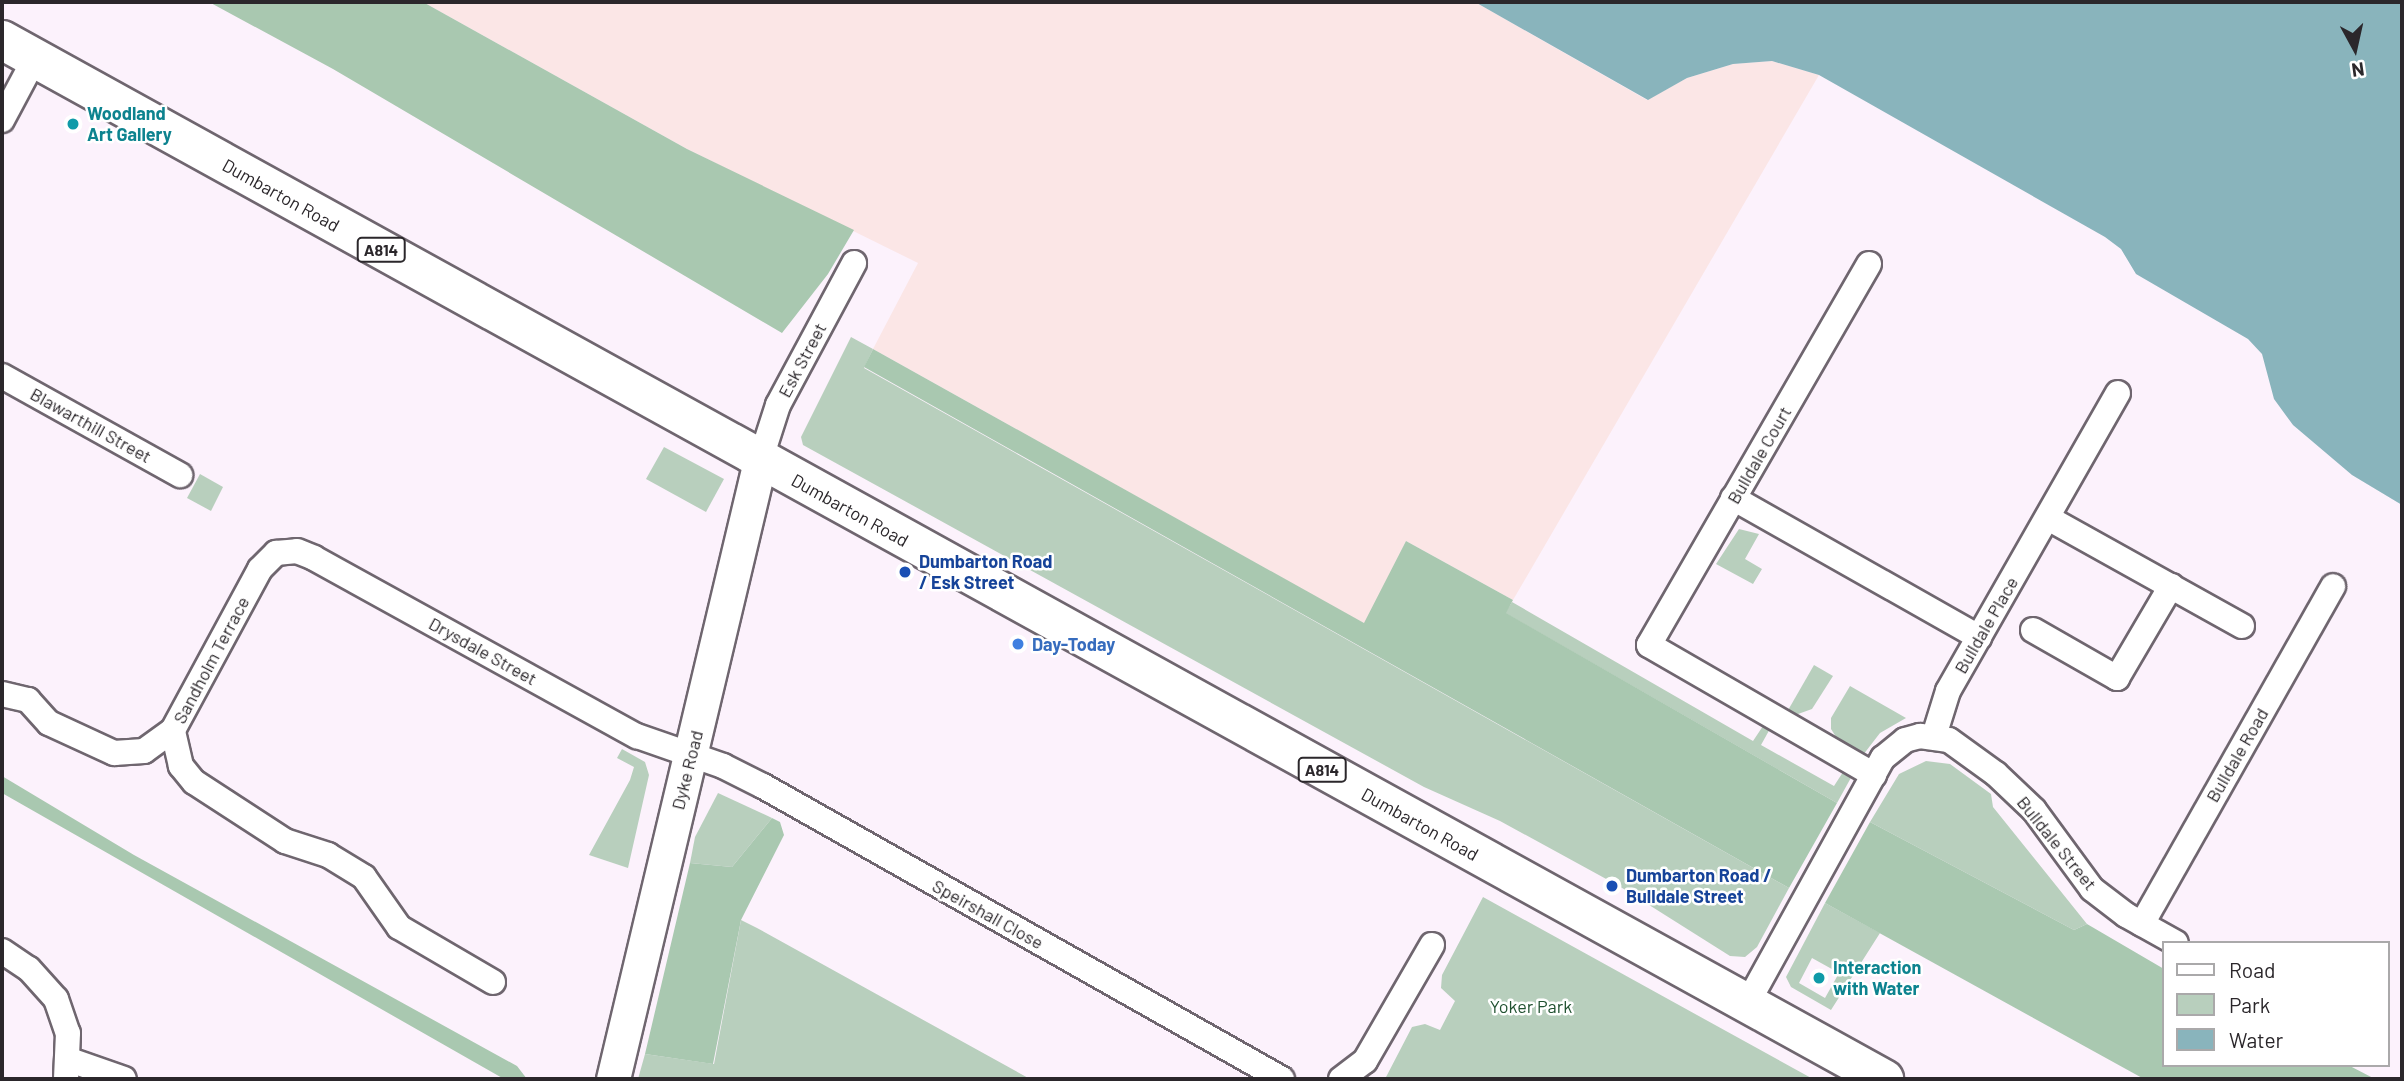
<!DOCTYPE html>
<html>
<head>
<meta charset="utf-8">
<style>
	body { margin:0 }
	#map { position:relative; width:2404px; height:1081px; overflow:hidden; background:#fcf2fc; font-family:Barlow,sans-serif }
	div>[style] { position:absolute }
	.industrial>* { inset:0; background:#fbe6e6 }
	.green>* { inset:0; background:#b8cfbd }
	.forest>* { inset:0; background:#a9c8b0 }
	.water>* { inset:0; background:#89b4bc }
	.roads { filter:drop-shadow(2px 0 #6f666f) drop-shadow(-2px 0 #6f666f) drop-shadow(0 2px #6f666f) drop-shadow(0 -2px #6f666f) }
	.street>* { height:24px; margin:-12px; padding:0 12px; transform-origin:12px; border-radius:12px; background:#fff }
	.secondary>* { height:33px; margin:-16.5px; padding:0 16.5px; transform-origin:16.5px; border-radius:16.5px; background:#fff }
	.primary>* { height:38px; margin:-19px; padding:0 19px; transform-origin:19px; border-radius:19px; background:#fff }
	.dots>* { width:19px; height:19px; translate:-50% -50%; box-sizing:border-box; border:4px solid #fff; border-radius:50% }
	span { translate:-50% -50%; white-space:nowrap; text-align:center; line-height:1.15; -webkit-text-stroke:5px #fff; paint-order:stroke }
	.shield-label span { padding:2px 5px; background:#fff; border:2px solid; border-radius:5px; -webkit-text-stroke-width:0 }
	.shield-label { font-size:16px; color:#2b272b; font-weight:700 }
	.culture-label { font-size:18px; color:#0d838f; font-weight:700 }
	.left { translate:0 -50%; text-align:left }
	.street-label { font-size:18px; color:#2b272b }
	.transit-label { font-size:18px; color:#164399; font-weight:700 }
	.shop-label { font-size:18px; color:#366cbe; font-weight:700 }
	.park-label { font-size:18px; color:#205130 }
	.frame { position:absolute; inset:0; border:4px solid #2b272b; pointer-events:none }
	.legend { position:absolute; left:2162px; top:941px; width:228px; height:126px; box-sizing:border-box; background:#fff; border:2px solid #aaa9aa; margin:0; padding:9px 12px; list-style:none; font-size:21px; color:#2b272b }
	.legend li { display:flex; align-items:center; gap:14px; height:35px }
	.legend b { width:35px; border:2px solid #aaa9aa }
	.north { position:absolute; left:2320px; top:14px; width:70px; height:70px; -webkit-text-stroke:5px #fff; paint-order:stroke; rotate:172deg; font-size:19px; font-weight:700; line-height:28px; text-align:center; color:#2b272b }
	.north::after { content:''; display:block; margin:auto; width:24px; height:32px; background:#2b272b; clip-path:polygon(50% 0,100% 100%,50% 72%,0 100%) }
</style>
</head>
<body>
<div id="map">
	<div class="industrial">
		<div style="clip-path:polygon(423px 2px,1475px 2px,1647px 100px,1687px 78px,1733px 64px,1772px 61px,1819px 75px,1513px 600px,1406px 541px,1365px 624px,873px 349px,918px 263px,687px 149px)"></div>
	</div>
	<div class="green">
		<div style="clip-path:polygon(851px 337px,873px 349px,864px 368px,1789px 888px,1757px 947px,1745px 957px,1730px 956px,1619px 886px,1500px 821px,1424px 787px,803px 445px,801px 437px)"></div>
		<div style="clip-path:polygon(664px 447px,724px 479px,706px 512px,646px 479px)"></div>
		<div style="clip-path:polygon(200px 474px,223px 487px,211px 511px,187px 498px)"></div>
		<div style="clip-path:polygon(1739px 529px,1759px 534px,1745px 559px,1762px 569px,1753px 584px,1716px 564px)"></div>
		<div style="clip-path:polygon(1512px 602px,1753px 741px,1765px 723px,1771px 727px,1761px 745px,1834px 786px,1845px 769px,1853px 774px,1837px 803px,1505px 613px)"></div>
		<div style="clip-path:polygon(1814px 665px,1833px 676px,1812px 709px,1798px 714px,1787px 712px)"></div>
		<div style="clip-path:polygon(1850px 686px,1906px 718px,1880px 733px,1863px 755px,1838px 740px,1831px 729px,1831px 718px)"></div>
		<div style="clip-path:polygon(622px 749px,645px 762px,649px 775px,628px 868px,589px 855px,630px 780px,634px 767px,617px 758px)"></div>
		<div style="clip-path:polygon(1926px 761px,1950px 764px,1991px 794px,1993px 807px,2087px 924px,2074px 930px,1870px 822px,1899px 774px)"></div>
		<div style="clip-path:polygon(718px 793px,772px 818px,732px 867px,690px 863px,695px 837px)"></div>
		<div style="clip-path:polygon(1483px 897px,1813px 1079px,1385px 1079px,1412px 1027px,1425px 1024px,1440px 1030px,1455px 1001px,1441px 988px,1442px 975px)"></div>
		<div style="clip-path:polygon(evenodd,1825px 903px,1880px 933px,1831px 1010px,1791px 987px,1786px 977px,1825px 903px,1812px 958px,1839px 973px,1825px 998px,1799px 983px,1812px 958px)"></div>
		<div style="clip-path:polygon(741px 920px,757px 928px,1030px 1079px,638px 1079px,645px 1054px,714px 1064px)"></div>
	</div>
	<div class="forest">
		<div style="clip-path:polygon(209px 2px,423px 2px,687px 149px,854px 230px,828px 274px,782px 333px,333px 69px)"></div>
		<div style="clip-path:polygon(873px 349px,1364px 623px,1406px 541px,1513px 600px,1506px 613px,1837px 803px,1789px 888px,864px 367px)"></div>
		<div style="clip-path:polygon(2px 776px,134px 855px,517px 1066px,527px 1079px,504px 1079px,2px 793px)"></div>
		<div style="clip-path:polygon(772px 818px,780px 822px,784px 835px,741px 920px,713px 1064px,645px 1054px,690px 863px,732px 867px)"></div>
		<div style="clip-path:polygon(1870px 822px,2074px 930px,2087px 924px,2164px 969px,2164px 1065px,2348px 1065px,2375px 1079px,2144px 1079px,1825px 903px)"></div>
	</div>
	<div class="water">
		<div style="clip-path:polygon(1475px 2px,2402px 2px,2402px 505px,2352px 475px,2293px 425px,2274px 399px,2262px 354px,2248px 339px,2136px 274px,2121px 249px,2105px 237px,1819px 75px,1772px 61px,1733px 64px,1687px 78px,1648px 100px)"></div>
	</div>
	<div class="roads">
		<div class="street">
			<div style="left:2px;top:120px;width:70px;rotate:-62deg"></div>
			<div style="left:1869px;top:264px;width:440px;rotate:120deg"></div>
			<div style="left:1649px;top:645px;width:260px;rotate:30deg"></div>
			<div style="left:2px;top:376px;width:204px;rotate:29.1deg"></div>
			<div style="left:760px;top:461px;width:59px;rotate:-72.2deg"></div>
			<div style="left:778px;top:405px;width:161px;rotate:-61.8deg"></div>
			<div style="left:1733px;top:498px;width:283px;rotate:29.5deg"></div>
			<div style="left:2048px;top:518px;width:222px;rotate:29.1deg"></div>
			<div style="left:2033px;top:630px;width:97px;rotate:29.7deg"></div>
			<div style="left:2117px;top:678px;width:107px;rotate:-59.6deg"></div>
			<div style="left:2px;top:694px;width:27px;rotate:13deg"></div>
			<div style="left:28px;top:700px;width:31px;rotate:48deg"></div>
			<div style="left:49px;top:723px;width:72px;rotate:24.8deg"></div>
			<div style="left:114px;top:753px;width:30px;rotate:-4deg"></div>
			<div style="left:144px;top:751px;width:36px;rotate:-36deg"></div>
			<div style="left:1934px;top:736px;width:47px;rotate:-72.7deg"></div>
			<div style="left:1948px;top:691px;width:343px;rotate:-60.3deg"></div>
			<div style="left:2142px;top:924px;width:388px;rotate:-60.5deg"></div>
			<div style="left:2px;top:951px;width:32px;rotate:34deg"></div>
			<div style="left:29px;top:969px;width:40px;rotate:48deg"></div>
			<div style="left:56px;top:999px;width:36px;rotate:71deg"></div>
			<div style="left:68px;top:1033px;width:46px;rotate:92.5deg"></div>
			<div style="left:493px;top:982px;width:109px;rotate:-149.7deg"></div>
			<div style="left:399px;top:927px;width:61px;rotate:-125deg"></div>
			<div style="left:364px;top:877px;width:42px;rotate:-148.6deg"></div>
			<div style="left:328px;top:855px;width:45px;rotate:-162deg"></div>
			<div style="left:285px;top:841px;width:108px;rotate:-147deg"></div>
			<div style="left:194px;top:782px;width:21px;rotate:-129deg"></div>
			<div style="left:181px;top:766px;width:37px;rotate:-103deg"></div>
			<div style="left:173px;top:730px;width:183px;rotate:-61.6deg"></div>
			<div style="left:260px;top:569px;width:23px;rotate:-45deg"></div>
			<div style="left:276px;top:553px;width:21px;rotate:-5deg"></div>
			<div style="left:297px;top:551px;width:18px;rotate:22deg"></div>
			<div style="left:314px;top:558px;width:369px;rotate:28.9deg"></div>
			<div style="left:637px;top:736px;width:91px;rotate:19.2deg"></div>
			<div style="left:723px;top:766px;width:45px;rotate:26.6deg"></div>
			<div style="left:763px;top:786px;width:596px;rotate:29.45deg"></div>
			<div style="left:1747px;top:1004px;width:281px;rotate:-61.1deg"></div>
			<div style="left:1883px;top:758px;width:28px;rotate:-39deg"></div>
			<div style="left:1905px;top:740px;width:16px;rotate:-15deg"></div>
			<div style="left:1920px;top:736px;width:29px;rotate:8deg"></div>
			<div style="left:1949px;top:740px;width:58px;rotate:35.9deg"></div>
			<div style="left:1996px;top:774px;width:52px;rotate:43.5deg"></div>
			<div style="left:2034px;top:810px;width:98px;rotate:53.7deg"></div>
			<div style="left:2092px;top:889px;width:43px;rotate:37.4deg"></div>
			<div style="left:2126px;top:915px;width:57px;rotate:29.2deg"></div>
			<div style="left:70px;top:1060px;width:57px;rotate:19.4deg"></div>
			<div style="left:1341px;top:1079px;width:30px;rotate:-37deg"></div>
			<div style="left:1365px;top:1061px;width:134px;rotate:-60deg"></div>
		</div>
		<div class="secondary">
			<div style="left:613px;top:1079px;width:635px;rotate:-76.62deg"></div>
		</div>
		<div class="primary">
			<div style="left:2px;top:40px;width:2150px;rotate:28.9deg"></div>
		</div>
	</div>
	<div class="dots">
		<div style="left:73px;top:124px;background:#0f9aa8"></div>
		<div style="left:905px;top:572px;background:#1a4fb4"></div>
		<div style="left:1018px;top:644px;background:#3f7fe0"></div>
		<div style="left:1612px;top:886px;background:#1a4fb4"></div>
		<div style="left:1819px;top:978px;background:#0f9aa8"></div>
	</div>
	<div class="shield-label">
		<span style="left:381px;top:250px">A814</span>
		<span style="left:1322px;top:770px">A814</span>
	</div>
	<div class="culture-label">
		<span class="left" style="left:87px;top:124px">Woodland<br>Art Gallery</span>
		<span class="left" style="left:1833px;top:978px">Interaction<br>with Water</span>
	</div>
	<div class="street-label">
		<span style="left:281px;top:195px;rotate:29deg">Dumbarton Road</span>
		<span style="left:802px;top:360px;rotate:-62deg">Esk Street</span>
		<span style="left:91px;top:425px;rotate:29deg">Blawarthill Street</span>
		<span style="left:1759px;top:455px;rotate:-60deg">Bulldale Court</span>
		<span style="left:850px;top:510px;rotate:29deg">Dumbarton Road</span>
		<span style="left:1986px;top:625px;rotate:-60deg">Bulldale Place</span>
		<span style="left:483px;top:651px;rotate:29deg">Drysdale Street</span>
		<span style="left:211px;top:660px;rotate:-62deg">Sandholm Terrace</span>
		<span style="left:2237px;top:755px;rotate:-60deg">Bulldale Road</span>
		<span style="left:687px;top:770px;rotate:-76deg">Dyke Road</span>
		<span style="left:1420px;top:824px;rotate:29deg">Dumbarton Road</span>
		<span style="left:2057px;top:843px;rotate:51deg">Bulldale Street</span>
		<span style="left:988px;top:914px;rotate:29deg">Speirshall Close</span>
	</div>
	<div class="transit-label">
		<span class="left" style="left:919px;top:572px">Dumbarton Road<br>/ Esk Street</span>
		<span class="left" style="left:1626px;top:886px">Dumbarton Road /<br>Bulldale Street</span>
	</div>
	<div class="shop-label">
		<span class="left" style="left:1032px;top:644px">Day-Today</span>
	</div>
	<div class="park-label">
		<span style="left:1531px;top:1006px">Yoker Park</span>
	</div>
	<div class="frame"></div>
	<ul class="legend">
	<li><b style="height:9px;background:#fff"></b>Road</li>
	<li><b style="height:19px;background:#b8cfbd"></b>Park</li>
	<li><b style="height:19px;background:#89b4bc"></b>Water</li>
	</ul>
	<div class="north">N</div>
</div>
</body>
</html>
